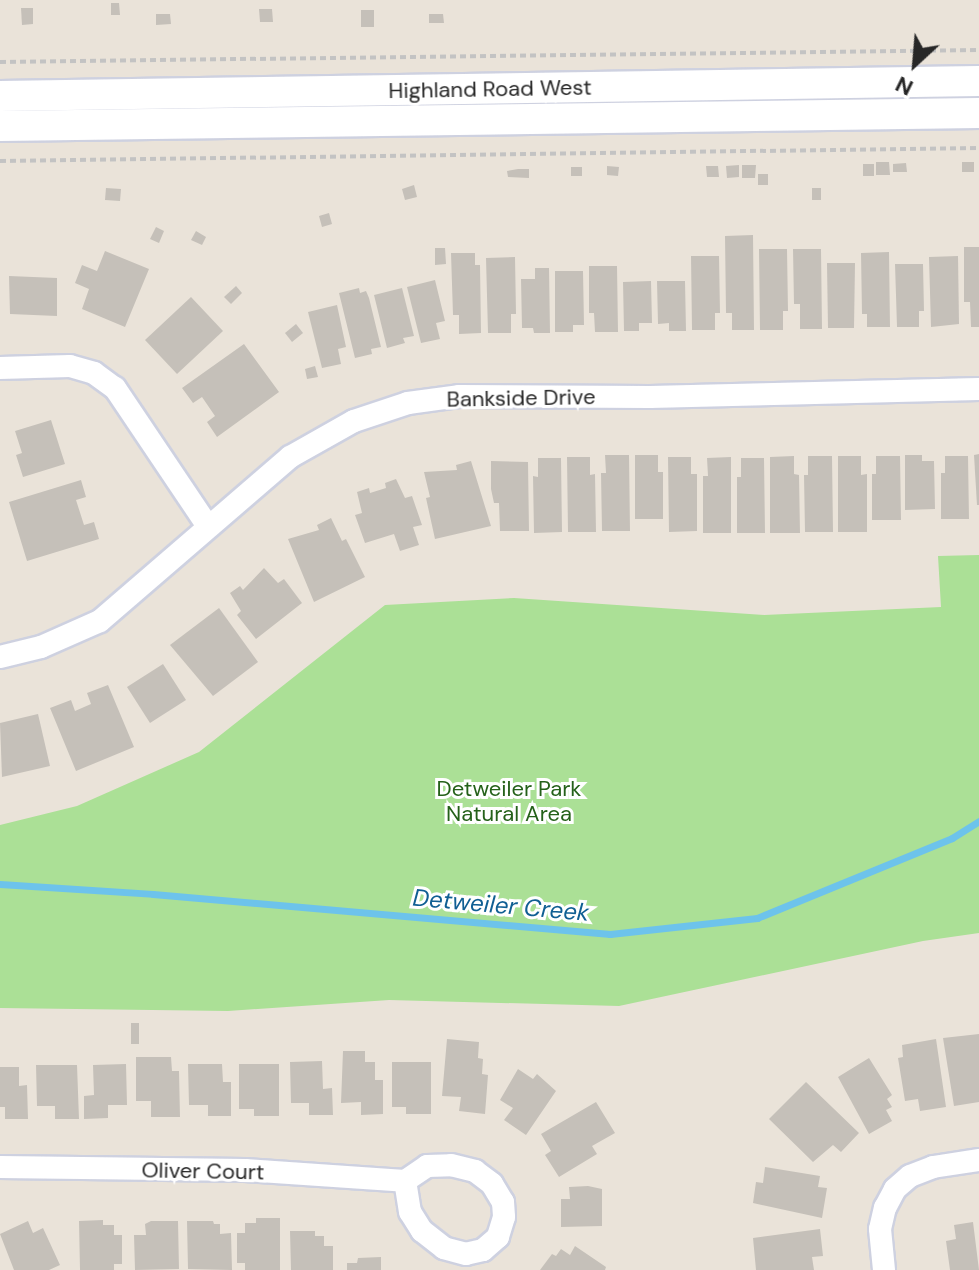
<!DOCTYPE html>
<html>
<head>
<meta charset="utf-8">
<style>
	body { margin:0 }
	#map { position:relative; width:979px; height:1270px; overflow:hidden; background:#eae3d9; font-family:"DM Sans",sans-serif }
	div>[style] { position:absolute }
	.green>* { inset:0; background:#abe096 }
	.stream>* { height:7px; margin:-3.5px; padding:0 3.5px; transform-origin:3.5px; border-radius:3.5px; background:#6dc3eb }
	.building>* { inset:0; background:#c5c0b9 }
	.path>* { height:4px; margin-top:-2px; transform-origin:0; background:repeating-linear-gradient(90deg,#c3c3c3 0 6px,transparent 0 10px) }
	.roads { filter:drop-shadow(2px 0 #ced1e0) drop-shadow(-2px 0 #ced1e0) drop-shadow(0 2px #ced1e0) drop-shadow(0 -2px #ced1e0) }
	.street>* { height:22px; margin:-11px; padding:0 11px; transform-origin:11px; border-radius:11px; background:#fff }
	.secondary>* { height:30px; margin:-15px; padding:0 15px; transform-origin:15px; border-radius:15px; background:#fff }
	span { translate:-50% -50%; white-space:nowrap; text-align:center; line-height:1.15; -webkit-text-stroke:6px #fff; paint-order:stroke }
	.street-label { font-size:22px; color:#272727 }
	.park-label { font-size:22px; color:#25611a }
	.water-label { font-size:24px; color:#105f93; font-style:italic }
	.north { position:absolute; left:875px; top:24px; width:80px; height:80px; -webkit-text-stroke:6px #fff; paint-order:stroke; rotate:206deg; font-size:22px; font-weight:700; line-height:32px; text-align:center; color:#272727 }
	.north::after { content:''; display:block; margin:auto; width:28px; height:36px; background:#272727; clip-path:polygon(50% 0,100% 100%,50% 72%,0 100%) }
</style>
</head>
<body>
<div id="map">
	<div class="green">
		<div style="clip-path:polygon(979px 555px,979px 933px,923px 941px,619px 1006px,389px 1000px,228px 1011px,0 1008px,0 825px,77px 806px,199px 752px,385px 605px,514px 598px,764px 615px,941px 607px,938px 556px)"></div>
	</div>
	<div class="stream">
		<div style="left:0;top:884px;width:153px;rotate:3.7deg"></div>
		<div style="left:153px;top:894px;width:459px;rotate:5deg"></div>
		<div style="left:610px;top:934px;width:148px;rotate:-6.2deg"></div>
		<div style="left:757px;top:918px;width:211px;rotate:-22.3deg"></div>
		<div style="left:952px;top:838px;width:32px;rotate:-32deg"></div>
	</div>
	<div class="building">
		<div style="clip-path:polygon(111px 3px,119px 3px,120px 15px,111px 15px)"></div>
		<div style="clip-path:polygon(21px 8px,33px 8px,33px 24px,22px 25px)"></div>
		<div style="clip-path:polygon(259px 9px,272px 9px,273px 22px,260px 22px)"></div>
		<div style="clip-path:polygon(361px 10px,374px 10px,374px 27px,361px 27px)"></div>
		<div style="clip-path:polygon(156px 14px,170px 14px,171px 24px,156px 25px)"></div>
		<div style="clip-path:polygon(429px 14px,443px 14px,444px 23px,429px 23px)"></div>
		<div style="clip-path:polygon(876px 162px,889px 162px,890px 175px,876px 175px)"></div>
		<div style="clip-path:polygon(962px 162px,974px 162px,974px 172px,962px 172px)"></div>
		<div style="clip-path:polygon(906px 163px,907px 172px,893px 172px,893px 164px)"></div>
		<div style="clip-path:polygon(863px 164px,874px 164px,874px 176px,863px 176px)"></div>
		<div style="clip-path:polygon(739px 165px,739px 177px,727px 178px,726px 166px)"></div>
		<div style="clip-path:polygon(742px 165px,756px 165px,755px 178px,742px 178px)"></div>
		<div style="clip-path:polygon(607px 166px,619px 167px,618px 176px,607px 175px)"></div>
		<div style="clip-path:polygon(706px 166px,718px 166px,719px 177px,707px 177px)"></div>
		<div style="clip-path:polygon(571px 167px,582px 167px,582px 176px,571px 176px)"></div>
		<div style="clip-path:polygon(518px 169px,529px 169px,529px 178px,508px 177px,507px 171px)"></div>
		<div style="clip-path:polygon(758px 174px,768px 174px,768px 185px,758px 185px)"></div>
		<div style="clip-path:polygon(414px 185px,417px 197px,405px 200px,402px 189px)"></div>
		<div style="clip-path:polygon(106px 188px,121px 189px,120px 201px,105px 200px)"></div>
		<div style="clip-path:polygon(812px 188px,821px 188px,821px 200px,812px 200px)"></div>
		<div style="clip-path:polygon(329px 213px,332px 224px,322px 227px,319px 216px)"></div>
		<div style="clip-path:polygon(156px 227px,164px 231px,159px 243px,150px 239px)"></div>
		<div style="clip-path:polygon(196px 231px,206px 237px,202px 245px,191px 240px)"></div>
		<div style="clip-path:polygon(753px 235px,754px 330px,732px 330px,732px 313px,726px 313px,725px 236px)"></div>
		<div style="clip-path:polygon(964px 247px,979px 247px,979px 327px,971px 327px,970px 302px,964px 302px)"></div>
		<div style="clip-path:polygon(435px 248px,445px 248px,446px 264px,435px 265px)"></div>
		<div style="clip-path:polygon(759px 249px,787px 249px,788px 311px,783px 311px,783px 330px,760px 330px)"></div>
		<div style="clip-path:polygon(793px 249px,821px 249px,822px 329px,800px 329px,800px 304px,794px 304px)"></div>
		<div style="clip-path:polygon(105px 251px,149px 269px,125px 327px,82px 309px,89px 289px,75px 283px,82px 265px,97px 271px)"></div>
		<div style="clip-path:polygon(889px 252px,890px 327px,867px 327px,867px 314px,862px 314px,861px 253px)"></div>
		<div style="clip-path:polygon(451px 253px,475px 253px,475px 265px,480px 265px,481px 333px,459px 334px,459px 315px,453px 315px)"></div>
		<div style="clip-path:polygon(691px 256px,719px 256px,720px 313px,715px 313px,715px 330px,692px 330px)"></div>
		<div style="clip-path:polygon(958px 256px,959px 324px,931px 327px,929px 257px)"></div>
		<div style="clip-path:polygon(515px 257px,516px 314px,511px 314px,511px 333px,488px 333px,486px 258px)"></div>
		<div style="clip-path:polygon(827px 263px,855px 263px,854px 328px,828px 328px)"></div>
		<div style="clip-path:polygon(895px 264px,923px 264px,924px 311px,919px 311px,919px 327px,897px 327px)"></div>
		<div style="clip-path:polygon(589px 266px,617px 266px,618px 332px,595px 332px,594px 313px,589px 313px)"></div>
		<div style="clip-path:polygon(535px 268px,549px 268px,550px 333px,534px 333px,533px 328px,522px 328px,521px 279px,535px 279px)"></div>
		<div style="clip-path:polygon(555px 271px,583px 271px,584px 325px,573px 325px,573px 332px,555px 332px)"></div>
		<div style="clip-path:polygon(9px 276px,57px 278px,57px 316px,10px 314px)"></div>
		<div style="clip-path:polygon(435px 280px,445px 321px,436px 323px,440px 339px,421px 343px,407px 287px)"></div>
		<div style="clip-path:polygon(651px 281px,652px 323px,639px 323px,639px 331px,624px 331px,623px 282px)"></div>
		<div style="clip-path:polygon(657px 281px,685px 281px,686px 331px,669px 331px,669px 323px,658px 324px)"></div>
		<div style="clip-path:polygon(236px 286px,242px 293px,231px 304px,224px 297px)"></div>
		<div style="clip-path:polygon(359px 288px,360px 293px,366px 291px,369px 298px,381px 347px,371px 349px,372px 354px,355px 358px,339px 293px)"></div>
		<div style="clip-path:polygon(402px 288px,414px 336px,403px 338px,405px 343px,387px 348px,374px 295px)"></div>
		<div style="clip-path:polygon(191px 297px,223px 331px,177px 374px,145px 340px)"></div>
		<div style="clip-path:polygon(337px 305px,346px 347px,338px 349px,341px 364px,322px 368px,308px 312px)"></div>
		<div style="clip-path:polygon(296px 324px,303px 333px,292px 342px,285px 333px)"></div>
		<div style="clip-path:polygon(244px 344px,279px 392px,217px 437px,207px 422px,215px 416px,202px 397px,193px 403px,182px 388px)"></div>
		<div style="clip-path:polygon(315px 366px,318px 377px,307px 379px,305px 369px)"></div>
		<div style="clip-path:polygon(51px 420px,65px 464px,23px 477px,16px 455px,22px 453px,15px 431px)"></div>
		<div style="clip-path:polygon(979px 454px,979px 505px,977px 505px,974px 455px)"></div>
		<div style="clip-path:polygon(605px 455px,629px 455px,630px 531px,602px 531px,601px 473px,606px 473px)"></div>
		<div style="clip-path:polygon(635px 455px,658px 455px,658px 472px,663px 472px,663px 519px,635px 519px)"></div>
		<div style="clip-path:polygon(905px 455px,922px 455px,922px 461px,934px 461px,935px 509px,905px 510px)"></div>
		<div style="clip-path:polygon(794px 456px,794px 474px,799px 475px,800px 533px,770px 533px,770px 457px)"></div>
		<div style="clip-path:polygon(808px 456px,832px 456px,833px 532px,805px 532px,804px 475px,808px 475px)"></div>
		<div style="clip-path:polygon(838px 456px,861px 456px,861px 475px,867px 474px,867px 532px,838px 532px)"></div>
		<div style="clip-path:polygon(876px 456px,900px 456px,901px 520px,872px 520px,872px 474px,876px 474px)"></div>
		<div style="clip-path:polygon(945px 456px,968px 456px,969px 519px,941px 519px,941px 473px,945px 473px)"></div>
		<div style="clip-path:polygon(567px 457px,590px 457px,590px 475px,595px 474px,596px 532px,568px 532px)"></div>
		<div style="clip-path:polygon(668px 457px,691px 457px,691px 474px,697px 474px,697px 531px,669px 532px)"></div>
		<div style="clip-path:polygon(731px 457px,731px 533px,703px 533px,703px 476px,708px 476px,707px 458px)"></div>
		<div style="clip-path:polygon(538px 458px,561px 458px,562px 532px,534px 533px,533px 476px,538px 477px)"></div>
		<div style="clip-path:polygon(741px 458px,764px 458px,765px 533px,737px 533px,737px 477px,741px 477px)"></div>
		<div style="clip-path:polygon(471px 461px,491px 526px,435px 539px,426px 498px,430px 497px,424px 472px,457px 470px,456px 465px)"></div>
		<div style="clip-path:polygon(491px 461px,528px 462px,529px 531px,500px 531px,499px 503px,494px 503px,491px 489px)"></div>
		<div style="clip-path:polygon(396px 479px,405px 498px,412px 496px,422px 525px,413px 527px,419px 545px,400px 551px,394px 534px,365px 543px,355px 515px,362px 513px,357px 492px,369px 488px,370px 493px,386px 488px,385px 483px)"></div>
		<div style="clip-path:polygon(81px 480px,86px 497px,76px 500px,84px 525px,94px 522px,99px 539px,27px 561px,9px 502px)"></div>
		<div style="clip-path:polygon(331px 518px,342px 541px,346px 539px,365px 577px,314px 602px,288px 539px,319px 530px,317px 525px)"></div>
		<div style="clip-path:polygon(264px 568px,278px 583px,284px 579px,302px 603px,256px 639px,237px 615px,241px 611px,230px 593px,240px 586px,243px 590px)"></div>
		<div style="clip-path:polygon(219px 608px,258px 662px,213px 696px,170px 645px)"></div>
		<div style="clip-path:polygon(163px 664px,186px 700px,150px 723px,127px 687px)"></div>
		<div style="clip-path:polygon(108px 685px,134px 747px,76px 771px,50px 708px,71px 700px,75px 711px,91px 704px,87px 693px)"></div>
		<div style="clip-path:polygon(38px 714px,50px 766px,2px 777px,0 723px)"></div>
		<div style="clip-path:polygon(131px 1023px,139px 1023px,139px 1044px,131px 1044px)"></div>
		<div style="clip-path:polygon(979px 1034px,979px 1102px,954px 1106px,943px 1038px)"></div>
		<div style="clip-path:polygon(447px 1039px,479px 1042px,478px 1058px,483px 1059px,482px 1074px,488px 1075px,485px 1114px,459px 1111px,461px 1097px,442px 1096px)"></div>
		<div style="clip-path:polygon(936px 1039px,946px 1107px,920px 1111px,918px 1099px,905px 1101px,898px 1058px,903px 1057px,902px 1045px)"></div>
		<div style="clip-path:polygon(343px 1051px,365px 1051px,365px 1062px,375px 1062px,375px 1080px,383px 1080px,383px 1114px,361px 1115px,361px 1102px,341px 1103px)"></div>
		<div style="clip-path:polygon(136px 1057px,171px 1057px,172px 1071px,179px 1071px,180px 1117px,151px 1117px,151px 1101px,136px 1101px)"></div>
		<div style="clip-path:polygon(869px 1058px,892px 1095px,887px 1099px,892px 1107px,886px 1110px,892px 1121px,869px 1134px,838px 1077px)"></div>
		<div style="clip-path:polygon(322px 1061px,323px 1089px,332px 1088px,333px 1115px,309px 1115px,309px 1103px,291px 1103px,290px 1062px)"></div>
		<div style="clip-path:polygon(392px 1062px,431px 1062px,431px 1114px,406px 1114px,406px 1107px,392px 1107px)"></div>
		<div style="clip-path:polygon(126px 1064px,127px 1105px,108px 1105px,108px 1118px,84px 1119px,84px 1096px,94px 1095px,93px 1065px)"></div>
		<div style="clip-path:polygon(188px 1064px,222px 1064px,223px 1082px,231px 1082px,231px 1116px,208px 1116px,208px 1105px,189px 1105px)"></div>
		<div style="clip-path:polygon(239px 1064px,279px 1064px,279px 1116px,254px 1116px,254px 1109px,239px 1109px)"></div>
		<div style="clip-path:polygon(36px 1065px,77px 1065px,79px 1119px,55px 1119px,55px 1106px,37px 1106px)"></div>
		<div style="clip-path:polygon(0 1067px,19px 1067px,19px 1086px,27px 1085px,28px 1119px,5px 1119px,5px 1107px,0 1107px)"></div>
		<div style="clip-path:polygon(518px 1069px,533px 1079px,537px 1074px,556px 1091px,526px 1135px,504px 1120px,513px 1108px,500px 1100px)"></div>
		<div style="clip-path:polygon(806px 1082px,859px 1133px,841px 1152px,833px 1145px,813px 1162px,769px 1119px)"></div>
		<div style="clip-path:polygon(596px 1102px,615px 1133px,592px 1146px,597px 1154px,559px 1177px,545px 1155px,551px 1151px,541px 1134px)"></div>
		<div style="clip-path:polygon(765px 1167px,820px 1176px,818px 1187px,827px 1188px,822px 1218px,753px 1203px,756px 1182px,763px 1183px)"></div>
		<div style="clip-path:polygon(588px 1186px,602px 1189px,602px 1226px,561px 1227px,561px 1199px,570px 1199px,569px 1187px)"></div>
		<div style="clip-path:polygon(256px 1218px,280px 1218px,280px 1270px,245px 1270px,245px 1263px,237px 1263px,237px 1233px,245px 1233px,245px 1223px,256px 1223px)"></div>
		<div style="clip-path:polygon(103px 1220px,103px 1225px,114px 1225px,114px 1235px,122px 1235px,122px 1264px,114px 1264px,114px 1270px,80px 1270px,79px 1221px)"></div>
		<div style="clip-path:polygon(28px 1221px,33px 1233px,43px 1228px,60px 1265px,49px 1270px,14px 1270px,0 1234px)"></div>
		<div style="clip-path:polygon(151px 1221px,178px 1221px,179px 1269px,135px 1270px,134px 1235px,146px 1235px,145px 1224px)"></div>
		<div style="clip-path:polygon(187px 1221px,213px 1221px,214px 1224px,220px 1224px,220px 1234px,231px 1233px,232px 1270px,188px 1269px)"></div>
		<div style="clip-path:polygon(973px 1222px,979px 1270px,950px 1270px,946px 1241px,956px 1239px,954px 1225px)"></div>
		<div style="clip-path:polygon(820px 1229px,823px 1256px,812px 1257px,814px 1270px,756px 1270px,753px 1238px)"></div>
		<div style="clip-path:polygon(290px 1231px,315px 1231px,315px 1236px,324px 1236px,324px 1246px,333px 1246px,333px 1270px,291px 1270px)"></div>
		<div style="clip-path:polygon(575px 1246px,606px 1267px,605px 1270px,540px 1270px,552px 1254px,556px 1256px,561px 1249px,570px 1255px)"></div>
		<div style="clip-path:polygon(381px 1257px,381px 1270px,347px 1270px,347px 1263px,357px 1263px,358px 1258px)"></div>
	</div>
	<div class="path">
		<div style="left:0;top:62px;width:979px;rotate:-0.7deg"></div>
		<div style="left:0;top:161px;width:979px;rotate:-0.76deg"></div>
	</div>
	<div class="roads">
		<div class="street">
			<div style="left:0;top:368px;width:70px;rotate:-1.6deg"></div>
			<div style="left:70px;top:366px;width:25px;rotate:16deg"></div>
			<div style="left:94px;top:373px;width:26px;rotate:36deg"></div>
			<div style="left:115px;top:388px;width:165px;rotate:56.1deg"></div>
			<div style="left:0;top:657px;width:42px;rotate:-13.7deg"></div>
			<div style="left:41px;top:647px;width:64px;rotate:-23.8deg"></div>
			<div style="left:100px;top:621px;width:251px;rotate:-40.8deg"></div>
			<div style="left:290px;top:457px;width:73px;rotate:-29.4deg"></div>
			<div style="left:354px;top:421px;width:57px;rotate:-18.4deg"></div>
			<div style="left:408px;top:403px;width:51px;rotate:-7.8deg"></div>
			<div style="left:459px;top:396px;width:191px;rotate:0.3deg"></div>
			<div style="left:650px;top:397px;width:329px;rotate:-1.4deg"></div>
			<div style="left:0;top:1167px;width:245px;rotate:0.7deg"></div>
			<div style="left:245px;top:1170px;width:160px;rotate:3.9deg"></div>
			<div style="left:405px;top:1181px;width:27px;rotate:-34deg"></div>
			<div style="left:427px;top:1166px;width:24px;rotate:-2deg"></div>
			<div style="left:451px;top:1165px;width:25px;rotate:14deg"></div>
			<div style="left:475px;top:1171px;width:21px;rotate:37deg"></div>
			<div style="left:492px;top:1184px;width:21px;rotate:59deg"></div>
			<div style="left:503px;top:1202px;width:15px;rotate:86deg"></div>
			<div style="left:504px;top:1217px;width:21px;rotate:107deg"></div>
			<div style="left:498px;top:1237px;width:20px;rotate:139deg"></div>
			<div style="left:483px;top:1250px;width:17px;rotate:167deg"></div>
			<div style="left:466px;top:1254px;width:23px;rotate:-165deg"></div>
			<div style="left:444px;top:1248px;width:28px;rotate:-142deg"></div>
			<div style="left:422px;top:1231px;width:22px;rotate:-122deg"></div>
			<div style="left:410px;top:1212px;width:31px;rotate:-99deg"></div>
			<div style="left:884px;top:1270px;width:41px;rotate:-95.6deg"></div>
			<div style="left:880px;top:1229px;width:22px;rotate:-77deg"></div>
			<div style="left:885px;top:1208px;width:21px;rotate:-62deg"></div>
			<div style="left:895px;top:1189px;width:20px;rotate:-41deg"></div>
			<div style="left:910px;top:1176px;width:25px;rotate:-21deg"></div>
			<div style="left:933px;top:1167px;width:47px;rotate:-8.7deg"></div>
		</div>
		<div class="secondary">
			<div style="left:0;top:96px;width:979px;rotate:-0.88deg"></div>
			<div style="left:0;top:126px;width:979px;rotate:-0.76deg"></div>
		</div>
	</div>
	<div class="street-label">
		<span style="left:490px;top:89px;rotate:-1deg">Highland Road West</span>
		<span style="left:521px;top:398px;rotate:-1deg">Bankside Drive</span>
		<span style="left:203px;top:1171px;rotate:1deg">Oliver Court</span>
	</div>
	<div class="park-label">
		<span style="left:509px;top:801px">Detweiler Park<br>Natural Area</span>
	</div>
	<div class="water-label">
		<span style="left:501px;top:905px;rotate:5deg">Detweiler Creek</span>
	</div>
	<div class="north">N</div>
</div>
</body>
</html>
